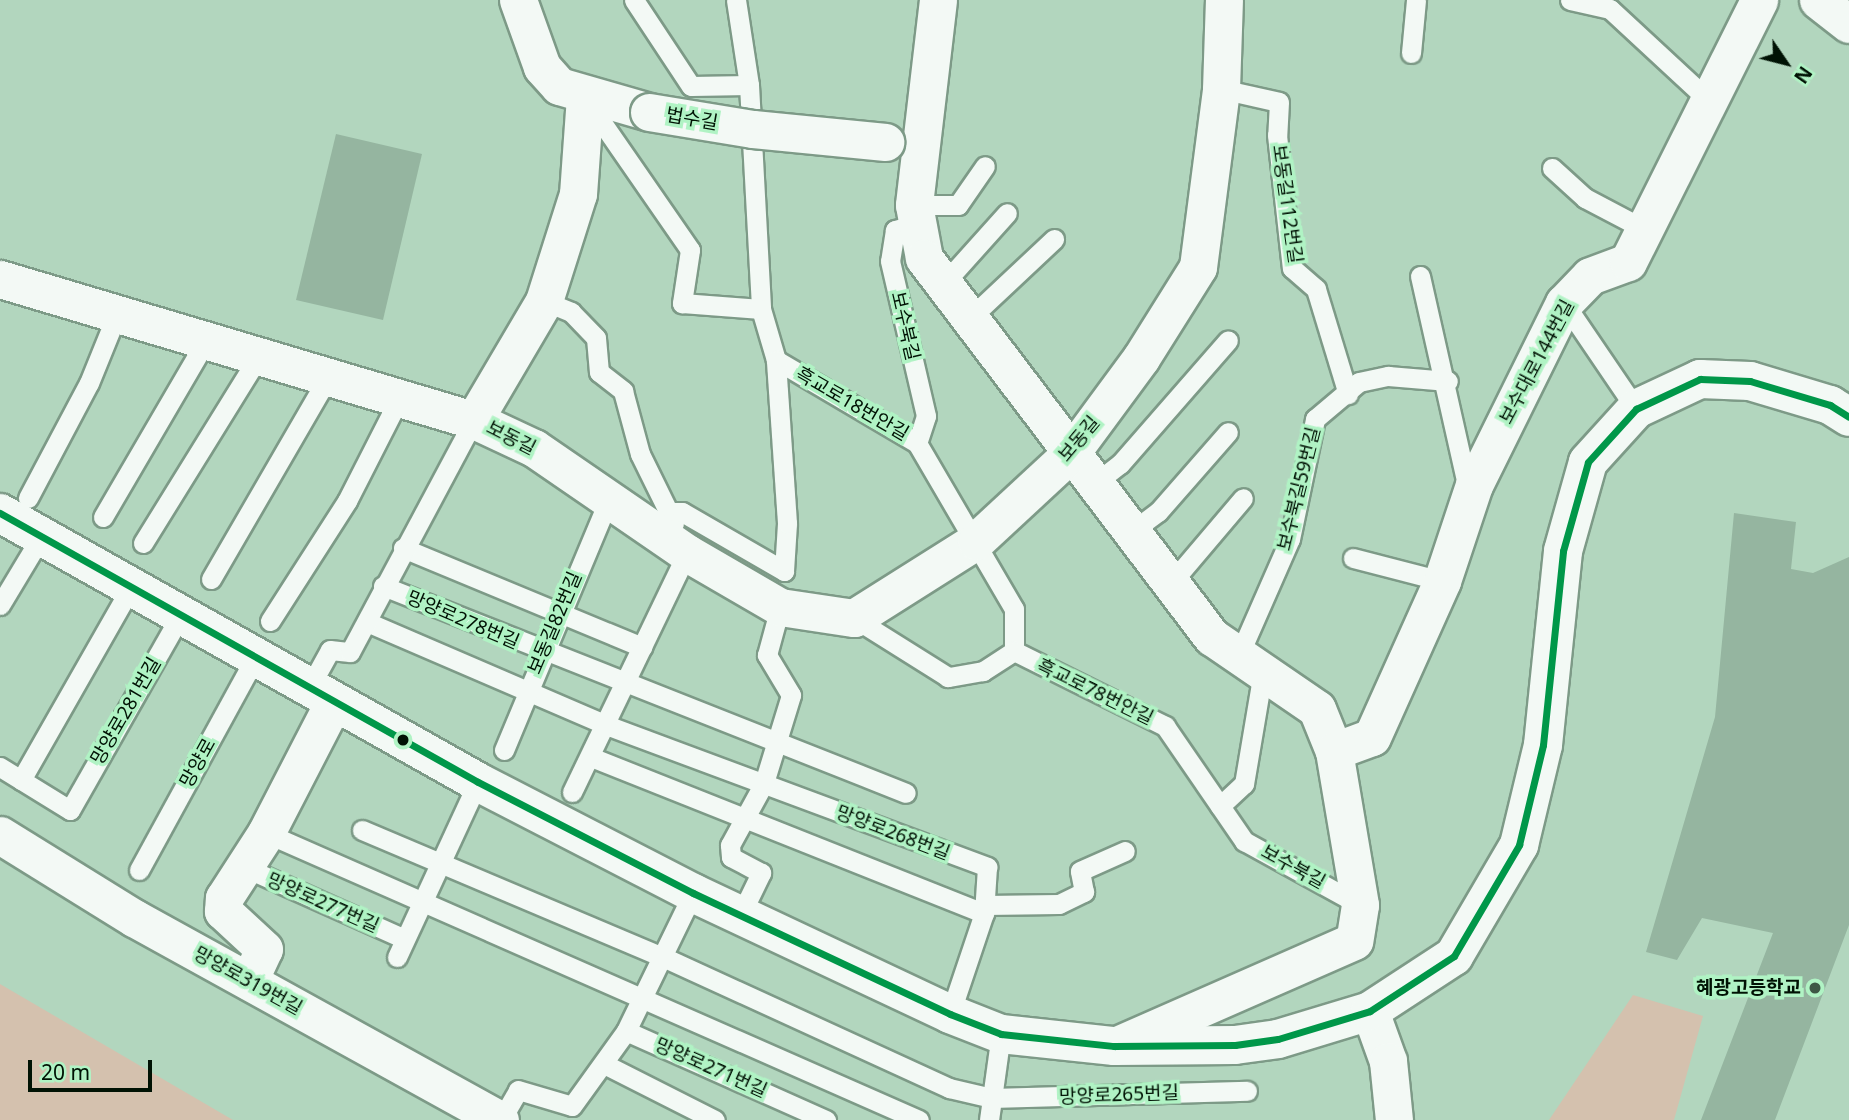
<!DOCTYPE html>
<html>
<head>
<meta charset="utf-8">
<style>
	body { margin:0 }
	#map { position:relative; width:1849px; height:1120px; overflow:hidden; background:#b2d6be; font-family:"Noto Sans","Noto Sans KR",sans-serif }
	div>[style] { position:absolute }
	.green>* { inset:0; background:#d4c1ae }
	.building>* { inset:0; background:#95b5a0 }
	.roads { filter:drop-shadow(2px 0 #7d9a87) drop-shadow(-2px 0 #7d9a87) drop-shadow(0 2px #7d9a87) drop-shadow(0 -2px #7d9a87) }
	.lane>* { height:19px; margin:-9.5px; padding:0 9.5px; transform-origin:9.5px; border-radius:9.5px; background:#f3f9f5 }
	.street>* { height:37px; margin:-18.5px; padding:0 18.5px; transform-origin:18.5px; border-radius:18.5px; background:#f3f9f5 }
	.secondary>* { height:38px; margin:-19px; padding:0 19px; transform-origin:19px; border-radius:19px; background:#f3f9f5 }
	.bridges { filter:drop-shadow(2px 0 #7d9a87) drop-shadow(-2px 0 #7d9a87) drop-shadow(0 2px #7d9a87) drop-shadow(0 -2px #7d9a87) }
	.street-bridge>* { height:37px; margin:-18.5px; padding:0 18.5px; transform-origin:18.5px; border-radius:18.5px; background:#f3f9f5 }
	.bus-1>* { height:7px; margin:-3.5px; padding:0 3.5px; transform-origin:3.5px; border-radius:3.5px; background:#009749 }
	.dots>* { width:19px; height:19px; translate:-50% -50%; box-sizing:border-box; border:4px solid #b0f3c4; border-radius:50% }
	span { translate:-50% -50%; white-space:nowrap; text-align:center; line-height:1.15; -webkit-text-stroke:7px #b0f3c4; paint-order:stroke }
	.street-label { font-size:19px; color:#001204 }
	.poi-label { font-size:19px; color:#001204; font-weight:700 }
	.right { translate:-100% -50%; text-align:right }
	.north { position:absolute; left:1751px; top:28px; width:70px; height:70px; -webkit-text-stroke:5px #b0f3c4; paint-order:stroke; rotate:125deg; font-size:19px; font-weight:700; line-height:28px; text-align:center; color:#001204 }
	.north::after { content:''; display:block; margin:auto; width:24px; height:32px; background:#001204; clip-path:polygon(50% 0,100% 100%,50% 72%,0 100%) }
	.scale { position:absolute; left:28px; top:1060px; width:124px; height:32px; box-sizing:border-box; border:4px solid #001204; border-top:0; padding-left:9px; font-size:21px; line-height:24px; white-space:nowrap; color:#001204; -webkit-text-stroke:5px #b0f3c4; paint-order:stroke }
</style>
</head>
<body>
<div id="map">
	<div class="green">
		<div style="clip-path:polygon(0 984px,233px 1120px,0 1120px)"></div>
		<div style="clip-path:polygon(1633px 995px,1703px 1016px,1674px 1120px,1549px 1120px)"></div>
	</div>
	<div class="building">
		<div style="clip-path:polygon(336px 134px,422px 154px,383px 320px,296px 300px)"></div>
		<div style="clip-path:polygon(1734px 513px,1796px 522px,1791px 569px,1813px 573px,1849px 557px,1849px 925px,1775px 1120px,1701px 1120px,1773px 933px,1702px 918px,1677px 960px,1646px 952px,1715px 717px)"></div>
	</div>
	<div class="roads">
		<div class="lane">
			<div style="left:634px;top:0;width:103px;rotate:56.5deg"></div>
			<div style="left:691px;top:86px;width:58px;rotate:-1deg"></div>
			<div style="left:736px;top:0;width:86px;rotate:81.3deg"></div>
			<div style="left:749px;top:85px;width:224px;rotate:86.9deg"></div>
			<div style="left:761px;top:309px;width:53px;rotate:73.6deg"></div>
			<div style="left:776px;top:360px;width:164px;rotate:30.5deg"></div>
			<div style="left:917px;top:443px;width:192px;rotate:59.7deg"></div>
			<div style="left:1014px;top:609px;width:42px;rotate:90deg"></div>
			<div style="left:1014px;top:651px;width:37px;rotate:147deg"></div>
			<div style="left:983px;top:671px;width:36px;rotate:170deg"></div>
			<div style="left:948px;top:677px;width:111px;rotate:-147.9deg"></div>
			<div style="left:1570px;top:0;width:41px;rotate:12.7deg"></div>
			<div style="left:1610px;top:9px;width:131px;rotate:42.8deg"></div>
			<div style="left:1411px;top:53px;width:53px;rotate:-84.6deg"></div>
			<div style="left:1221px;top:89px;width:59px;rotate:12.6deg"></div>
			<div style="left:1279px;top:102px;width:33px;rotate:93deg"></div>
			<div style="left:1277px;top:135px;width:134px;rotate:83.6deg"></div>
			<div style="left:1292px;top:268px;width:32px;rotate:41deg"></div>
			<div style="left:1316px;top:289px;width:110px;rotate:73.1deg"></div>
			<div style="left:587px;top:101px;width:181px;rotate:55.3deg"></div>
			<div style="left:690px;top:250px;width:54px;rotate:98.6deg"></div>
			<div style="left:682px;top:303px;width:79px;rotate:4.3deg"></div>
			<div style="left:1552px;top:168px;width:45px;rotate:42.3deg"></div>
			<div style="left:1585px;top:198px;width:69px;rotate:27.7deg"></div>
			<div style="left:914px;top:205px;width:44px"></div>
			<div style="left:958px;top:205px;width:47px;rotate:-55.3deg"></div>
			<div style="left:916px;top:224px;width:22px;rotate:164deg"></div>
			<div style="left:895px;top:230px;width:31px;rotate:99deg"></div>
			<div style="left:890px;top:261px;width:159px;rotate:76.9deg"></div>
			<div style="left:926px;top:416px;width:28px;rotate:108deg"></div>
			<div style="left:1420px;top:276px;width:209px;rotate:77.3deg"></div>
			<div style="left:1466px;top:480px;width:8px;rotate:30deg"></div>
			<div style="left:946px;top:281px;width:91px;rotate:-48.1deg"></div>
			<div style="left:544px;top:301px;width:29px;rotate:22deg"></div>
			<div style="left:571px;top:312px;width:36px;rotate:46deg"></div>
			<div style="left:596px;top:338px;width:34px;rotate:85deg"></div>
			<div style="left:599px;top:372px;width:31px;rotate:38deg"></div>
			<div style="left:623px;top:391px;width:65px;rotate:74.9deg"></div>
			<div style="left:640px;top:454px;width:77px;rotate:63.8deg"></div>
			<div style="left:1564px;top:303px;width:128px;rotate:55.8deg"></div>
			<div style="left:971px;top:317px;width:114px;rotate:-43.2deg"></div>
			<div style="left:1094px;top:484px;width:33px;rotate:-38deg"></div>
			<div style="left:1120px;top:464px;width:164px;rotate:-48.9deg"></div>
			<div style="left:28px;top:498px;width:130px;rotate:-62.1deg"></div>
			<div style="left:89px;top:383px;width:74px;rotate:-67.9deg"></div>
			<div style="left:671px;top:512px;width:11px"></div>
			<div style="left:682px;top:512px;width:118px;rotate:30deg"></div>
			<div style="left:784px;top:571px;width:48px;rotate:-86.4deg"></div>
			<div style="left:787px;top:523px;width:163px;rotate:-93.9deg"></div>
			<div style="left:103px;top:517px;width:208px;rotate:-59.7deg"></div>
			<div style="left:1131px;top:532px;width:34px;rotate:-37deg"></div>
			<div style="left:1158px;top:512px;width:106px;rotate:-48.8deg"></div>
			<div style="left:143px;top:543px;width:222px;rotate:-58.2deg"></div>
			<div style="left:403px;top:548px;width:259px;rotate:22.5deg"></div>
			<div style="left:1353px;top:558px;width:92px;rotate:14.5deg"></div>
			<div style="left:211px;top:579px;width:233px;rotate:-59.9deg"></div>
			<div style="left:1171px;top:583px;width:111px;rotate:-49.7deg"></div>
			<div style="left:383px;top:586px;width:562px;rotate:21.59deg"></div>
			<div style="left:0;top:605px;width:82px;rotate:-59deg"></div>
			<div style="left:270px;top:621px;width:143px;rotate:-57.3deg"></div>
			<div style="left:347px;top:501px;width:117px;rotate:-63deg"></div>
			<div style="left:367px;top:622px;width:260px;rotate:23.3deg"></div>
			<div style="left:606px;top:725px;width:407px;rotate:20.4deg"></div>
			<div style="left:987px;top:867px;width:46px;rotate:93.7deg"></div>
			<div style="left:984px;top:913px;width:107px;rotate:108.6deg"></div>
			<div style="left:1014px;top:651px;width:169px;rotate:26.4deg"></div>
			<div style="left:1165px;top:726px;width:140px;rotate:55.5deg"></div>
			<div style="left:1244px;top:841px;width:132px;rotate:28.9deg"></div>
			<div style="left:1239px;top:655px;width:127px;rotate:-66.3deg"></div>
			<div style="left:1290px;top:539px;width:123px;rotate:-78.2deg"></div>
			<div style="left:1315px;top:419px;width:57px;rotate:-40.1deg"></div>
			<div style="left:1359px;top:382px;width:30px;rotate:-12deg"></div>
			<div style="left:1388px;top:376px;width:60px;rotate:4.8deg"></div>
			<div style="left:309px;top:688px;width:43px;rotate:-61.1deg"></div>
			<div style="left:330px;top:650px;width:20px;rotate:6deg"></div>
			<div style="left:350px;top:652px;width:263px;rotate:-61.9deg"></div>
			<div style="left:504px;top:750px;width:272px;rotate:-67.3deg"></div>
			<div style="left:591px;top:757px;width:423px;rotate:21.7deg"></div>
			<div style="left:0;top:767px;width:82px;rotate:31.6deg"></div>
			<div style="left:70px;top:810px;width:227px;rotate:-60.4deg"></div>
			<div style="left:21px;top:780px;width:222px;rotate:-60.3deg"></div>
			<div style="left:572px;top:792px;width:265px;rotate:-64.3deg"></div>
			<div style="left:1220px;top:806px;width:33px;rotate:-43deg"></div>
			<div style="left:1244px;top:784px;width:114px;rotate:-80.4deg"></div>
			<div style="left:362px;top:830px;width:327px;rotate:22.9deg"></div>
			<div style="left:663px;top:957px;width:315px;rotate:24.6deg"></div>
			<div style="left:949px;top:1088px;width:44px;rotate:13.1deg"></div>
			<div style="left:992px;top:1098px;width:255px;rotate:-1.6deg"></div>
			<div style="left:266px;top:833px;width:713px;rotate:23.73deg"></div>
			<div style="left:244px;top:867px;width:174px;rotate:24.1deg"></div>
			<div style="left:139px;top:870px;width:244px;rotate:-61.3deg"></div>
			<div style="left:985px;top:905px;width:74px;rotate:-0.8deg"></div>
			<div style="left:1059px;top:904px;width:28px;rotate:-26deg"></div>
			<div style="left:1084px;top:892px;width:21px;rotate:-101deg"></div>
			<div style="left:1080px;top:871px;width:49px;rotate:-24deg"></div>
			<div style="left:741px;top:914px;width:46px;rotate:-64deg"></div>
			<div style="left:761px;top:873px;width:34px;rotate:-152deg"></div>
			<div style="left:731px;top:857px;width:12px;rotate:-95deg"></div>
			<div style="left:730px;top:845px;width:71px;rotate:-61.3deg"></div>
			<div style="left:764px;top:783px;width:92px;rotate:-72.9deg"></div>
			<div style="left:791px;top:695px;width:47px;rotate:-121deg"></div>
			<div style="left:767px;top:655px;width:50px;rotate:-74.8deg"></div>
			<div style="left:397px;top:957px;width:193px;rotate:-65.2deg"></div>
			<div style="left:626px;top:1031px;width:219px;rotate:24deg"></div>
			<div style="left:604px;top:1064px;width:124px;rotate:26.8deg"></div>
			<div style="left:501px;top:1120px;width:34px;rotate:-60deg"></div>
			<div style="left:518px;top:1090px;width:56px;rotate:16.5deg"></div>
			<div style="left:572px;top:1106px;width:92px;rotate:-54.2deg"></div>
			<div style="left:626px;top:1031px;width:153px;rotate:-64.1deg"></div>
			<div style="left:989px;top:1120px;width:87px;rotate:-82.1deg"></div>
		</div>
		<div class="street">
			<div style="left:518px;top:0;width:71px;rotate:70.3deg"></div>
			<div style="left:542px;top:67px;width:25px;rotate:48deg"></div>
			<div style="left:559px;top:86px;width:94px;rotate:16.1deg"></div>
			<div style="left:938px;top:0;width:206px;rotate:96.7deg"></div>
			<div style="left:914px;top:205px;width:54px;rotate:79.3deg"></div>
			<div style="left:924px;top:258px;width:476px;rotate:52.8deg"></div>
			<div style="left:1212px;top:637px;width:127px;rotate:34.4deg"></div>
			<div style="left:1317px;top:709px;width:45px;rotate:68deg"></div>
			<div style="left:1334px;top:751px;width:156px;rotate:80.4deg"></div>
			<div style="left:1360px;top:905px;width:36px;rotate:99deg"></div>
			<div style="left:1354px;top:941px;width:261px;rotate:156.3deg"></div>
			<div style="left:1818px;top:0;width:39px;rotate:38deg"></div>
			<div style="left:0;top:279px;width:495px;rotate:16.6deg"></div>
			<div style="left:474px;top:420px;width:66px;rotate:25deg"></div>
			<div style="left:534px;top:448px;width:186px;rotate:34.5deg"></div>
			<div style="left:687px;top:553px;width:108px;rotate:30.1deg"></div>
			<div style="left:780px;top:607px;width:75px;rotate:8.5deg"></div>
			<div style="left:854px;top:618px;width:144px;rotate:-32.3deg"></div>
			<div style="left:976px;top:541px;width:129px;rotate:-42.8deg"></div>
			<div style="left:1071px;top:453px;width:118px;rotate:-53.6deg"></div>
			<div style="left:1141px;top:358px;width:107px;rotate:-57.9deg"></div>
			<div style="left:1198px;top:267px;width:179px;rotate:-82.6deg"></div>
			<div style="left:1221px;top:89px;width:89px;rotate:-88.1deg"></div>
			<div style="left:474px;top:420px;width:138px;rotate:-59.5deg"></div>
			<div style="left:544px;top:301px;width:112px;rotate:-72.4deg"></div>
			<div style="left:578px;top:194px;width:97px;rotate:-85.9deg"></div>
			<div style="left:1334px;top:751px;width:40px;rotate:-20.2deg"></div>
			<div style="left:1372px;top:737px;width:171px;rotate:-65.8deg"></div>
			<div style="left:1442px;top:581px;width:101px;rotate:-71.6deg"></div>
			<div style="left:1474px;top:485px;width:203px;rotate:-63.7deg"></div>
			<div style="left:1564px;top:303px;width:37px;rotate:-46deg"></div>
			<div style="left:1590px;top:276px;width:40px;rotate:-20.2deg"></div>
			<div style="left:1628px;top:262px;width:293px;rotate:-63.4deg"></div>
			<div style="left:0;top:835px;width:158px;rotate:31.8deg"></div>
			<div style="left:134px;top:918px;width:418px;rotate:28.9deg"></div>
			<div style="left:249px;top:981px;width:35px;rotate:-65deg"></div>
			<div style="left:264px;top:949px;width:56px;rotate:-137.2deg"></div>
			<div style="left:223px;top:911px;width:13px;rotate:-86deg"></div>
			<div style="left:224px;top:898px;width:77px;rotate:-57.1deg"></div>
			<div style="left:266px;top:833px;width:148px;rotate:-62.7deg"></div>
			<div style="left:1370px;top:1011px;width:53px;rotate:70.2deg"></div>
			<div style="left:1388px;top:1061px;width:59px;rotate:84.2deg"></div>
		</div>
		<div class="secondary">
			<div style="left:0;top:513px;width:548px;rotate:29.37deg"></div>
			<div style="left:478px;top:782px;width:242px;rotate:27.3deg"></div>
			<div style="left:693px;top:893px;width:284px;rotate:25.2deg"></div>
			<div style="left:950px;top:1014px;width:55px;rotate:21.4deg"></div>
			<div style="left:1001px;top:1034px;width:114px;rotate:6.1deg"></div>
			<div style="left:1114px;top:1046px;width:121px;rotate:-0.5deg"></div>
			<div style="left:1235px;top:1045px;width:43px;rotate:-7.9deg"></div>
			<div style="left:1278px;top:1039px;width:96px;rotate:-16.9deg"></div>
			<div style="left:1370px;top:1011px;width:100px;rotate:-33.2deg"></div>
			<div style="left:1454px;top:956px;width:129px;rotate:-59.6deg"></div>
			<div style="left:1519px;top:845px;width:103px;rotate:-76.5deg"></div>
			<div style="left:1543px;top:745px;width:195px;rotate:-84.1deg"></div>
			<div style="left:1563px;top:551px;width:92px;rotate:-74.3deg"></div>
			<div style="left:1588px;top:462px;width:72px;rotate:-47.8deg"></div>
			<div style="left:1636px;top:409px;width:71px;rotate:-25.1deg"></div>
			<div style="left:1700px;top:379px;width:50px;rotate:2.3deg"></div>
			<div style="left:1750px;top:381px;width:84px;rotate:16.7deg"></div>
			<div style="left:1830px;top:405px;width:22px;rotate:32deg"></div>
		</div>
	</div>
	<div class="bridges">
		<div class="street-bridge">
			<div style="left:649px;top:112px;width:105px;rotate:9.3deg"></div>
			<div style="left:753px;top:129px;width:133px;rotate:5.6deg"></div>
		</div>
	</div>
	<div class="bus-1">
		<div style="left:0;top:513px;width:548px;rotate:29.37deg"></div>
		<div style="left:478px;top:782px;width:242px;rotate:27.3deg"></div>
		<div style="left:693px;top:893px;width:284px;rotate:25.2deg"></div>
		<div style="left:950px;top:1014px;width:55px;rotate:21.4deg"></div>
		<div style="left:1001px;top:1034px;width:114px;rotate:6.1deg"></div>
		<div style="left:1114px;top:1046px;width:121px;rotate:-0.5deg"></div>
		<div style="left:1235px;top:1045px;width:43px;rotate:-7.9deg"></div>
		<div style="left:1278px;top:1039px;width:96px;rotate:-16.9deg"></div>
		<div style="left:1370px;top:1011px;width:100px;rotate:-33.2deg"></div>
		<div style="left:1454px;top:956px;width:129px;rotate:-59.6deg"></div>
		<div style="left:1519px;top:845px;width:103px;rotate:-76.5deg"></div>
		<div style="left:1543px;top:745px;width:195px;rotate:-84.1deg"></div>
		<div style="left:1563px;top:551px;width:92px;rotate:-74.3deg"></div>
		<div style="left:1588px;top:462px;width:72px;rotate:-47.8deg"></div>
		<div style="left:1636px;top:409px;width:71px;rotate:-25.1deg"></div>
		<div style="left:1700px;top:379px;width:50px;rotate:2.3deg"></div>
		<div style="left:1750px;top:381px;width:84px;rotate:16.7deg"></div>
		<div style="left:1830px;top:405px;width:22px;rotate:32deg"></div>
	</div>
	<div class="dots">
		<div style="left:403px;top:740px;background:#001204"></div>
		<div style="left:1815px;top:988px;background:#3e5745"></div>
	</div>
	<div class="street-label">
		<span style="left:692px;top:119px;rotate:10deg">법수길</span>
		<span style="left:1287px;top:204px;rotate:82deg">보동길112번길</span>
		<span style="left:905px;top:326px;rotate:77deg">보수북길</span>
		<span style="left:1537px;top:362px;rotate:-62deg">보수대로144번길</span>
		<span style="left:852px;top:404px;rotate:30deg">흑교로18번안길</span>
		<span style="left:511px;top:438px;rotate:27deg">보동길</span>
		<span style="left:1079px;top:439px;rotate:-50deg">보동길</span>
		<span style="left:1299px;top:489px;rotate:-76deg">보수북길59번길</span>
		<span style="left:463px;top:620px;rotate:23deg">망양로278번길</span>
		<span style="left:555px;top:623px;rotate:-67deg">보동길82번길</span>
		<span style="left:1095px;top:692px;rotate:26deg">흑교로78번안길</span>
		<span style="left:126px;top:711px;rotate:-60deg">망양로281번길</span>
		<span style="left:198px;top:763px;rotate:-61deg">망양로</span>
		<span style="left:893px;top:833px;rotate:21deg">망양로268번길</span>
		<span style="left:1293px;top:867px;rotate:29deg">보수북길</span>
		<span style="left:323px;top:903px;rotate:24deg">망양로277번길</span>
		<span style="left:248px;top:981px;rotate:29deg">망양로319번길</span>
		<span style="left:711px;top:1068px;rotate:24deg">망양로271번길</span>
		<span style="left:1119px;top:1095px;rotate:-2deg">망양로265번길</span>
	</div>
	<div class="poi-label">
		<span class="right" style="left:1801px;top:988px">혜광고등학교</span>
	</div>
	<div class="north">N</div>
	<div class="scale">20 m</div>
</div>
</body>
</html>
